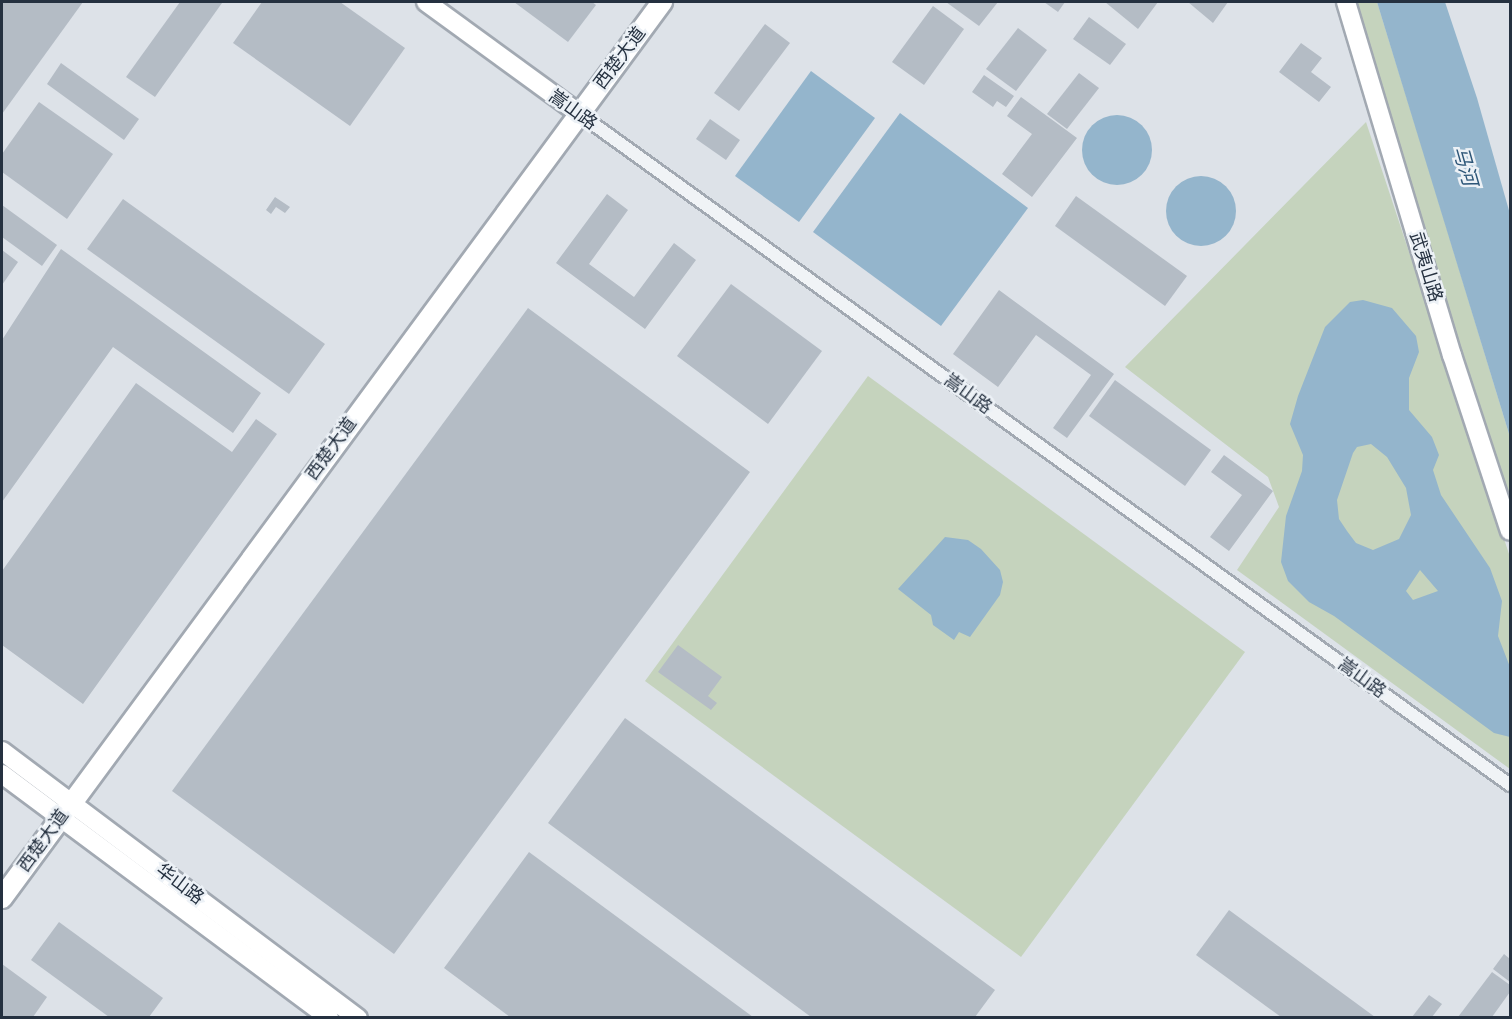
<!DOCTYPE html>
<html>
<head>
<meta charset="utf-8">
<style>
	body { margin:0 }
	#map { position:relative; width:1512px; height:1019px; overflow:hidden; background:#dde2e8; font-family:Rubik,"Noto Sans SC",sans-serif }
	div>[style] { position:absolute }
	.green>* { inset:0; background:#c5d3bd }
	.water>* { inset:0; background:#94b5cc }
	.round { border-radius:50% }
	.building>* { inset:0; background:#b4bcc5 }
	.roads { filter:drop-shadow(2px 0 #a2a9b2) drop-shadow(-2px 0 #a2a9b2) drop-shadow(0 2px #a2a9b2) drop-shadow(0 -2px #a2a9b2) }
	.street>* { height:12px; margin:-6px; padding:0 6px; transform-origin:6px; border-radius:6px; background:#f0f3f6 }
	.secondary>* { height:18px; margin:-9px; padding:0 9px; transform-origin:9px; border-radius:9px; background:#fff }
	.primary>* { height:20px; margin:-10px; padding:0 10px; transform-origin:10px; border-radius:10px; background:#fff }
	span { translate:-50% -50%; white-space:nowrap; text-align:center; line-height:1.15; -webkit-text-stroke:5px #ecf1f6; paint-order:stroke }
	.street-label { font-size:18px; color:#253140 }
	.water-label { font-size:20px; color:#2c5577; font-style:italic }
	.frame { position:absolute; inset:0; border:3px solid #253140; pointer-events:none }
</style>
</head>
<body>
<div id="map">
	<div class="green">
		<div style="clip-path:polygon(1353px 2px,1377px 2px,1425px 157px,1510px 437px,1510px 516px)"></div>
		<div style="clip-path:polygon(1366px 122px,1510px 557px,1510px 769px,1237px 570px,1279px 507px,1268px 477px,1125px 367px)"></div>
		<div style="clip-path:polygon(868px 376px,1245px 652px,1021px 957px,645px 681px)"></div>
	</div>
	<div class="water">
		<div style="clip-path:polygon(1377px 2px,1445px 2px,1477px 98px,1510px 214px,1510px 437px)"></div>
		<div style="clip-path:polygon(811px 71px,875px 118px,799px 222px,735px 176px)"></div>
		<div style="clip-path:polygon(900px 113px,1028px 208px,941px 326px,813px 232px)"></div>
		<div class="round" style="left:1082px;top:115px;width:70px;height:70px"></div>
		<div class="round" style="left:1166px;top:176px;width:70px;height:70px"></div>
		<div style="clip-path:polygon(evenodd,1363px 300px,1392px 308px,1416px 336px,1419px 352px,1409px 378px,1409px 410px,1432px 437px,1439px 455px,1433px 470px,1441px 495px,1490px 568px,1502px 601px,1498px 636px,1510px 667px,1510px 737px,1494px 733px,1334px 616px,1309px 602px,1288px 581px,1281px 562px,1286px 516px,1302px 471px,1303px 455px,1290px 424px,1298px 396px,1325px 327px,1350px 302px,1363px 300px,1371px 444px,1387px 457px,1406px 488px,1411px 515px,1399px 539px,1373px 550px,1356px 543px,1347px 531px,1339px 519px,1337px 500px,1353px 453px,1357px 447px,1371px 444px,1363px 300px,1420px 570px,1438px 591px,1413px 600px,1406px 591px,1420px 570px)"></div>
		<div style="clip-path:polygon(945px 537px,968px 540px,981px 549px,1000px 570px,1003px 582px,1000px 595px,970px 637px,959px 632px,954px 640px,933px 625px,931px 615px,898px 589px)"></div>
	</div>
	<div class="building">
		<div style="clip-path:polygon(2px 2px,83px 2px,2px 114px)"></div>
		<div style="clip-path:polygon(180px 2px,222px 3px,155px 97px,126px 77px)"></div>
		<div style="clip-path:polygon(262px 2px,340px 2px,405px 48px,350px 126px,233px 43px)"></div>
		<div style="clip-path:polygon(514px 2px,592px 2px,596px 5px,568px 42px)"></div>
		<div style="clip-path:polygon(946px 2px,998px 2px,979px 26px)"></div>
		<div style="clip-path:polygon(1044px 2px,1065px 2px,1058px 12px)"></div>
		<div style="clip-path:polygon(1105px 2px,1158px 2px,1138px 29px)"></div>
		<div style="clip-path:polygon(1188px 2px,1228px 2px,1213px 23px)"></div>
		<div style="clip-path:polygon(933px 6px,964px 29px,924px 85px,892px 62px)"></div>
		<div style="clip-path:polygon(1089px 17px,1126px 44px,1110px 65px,1073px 39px)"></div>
		<div style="clip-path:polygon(765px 24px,790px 43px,739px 111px,714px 93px)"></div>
		<div style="clip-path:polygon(1018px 28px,1047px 50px,1016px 91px,986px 69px)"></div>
		<div style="clip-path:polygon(1301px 43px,1322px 58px,1311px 72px,1331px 87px,1319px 102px,1279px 72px)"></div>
		<div style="clip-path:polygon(61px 63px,139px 119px,124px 140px,47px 84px)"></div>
		<div style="clip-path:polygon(1079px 73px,1099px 88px,1067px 129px,1047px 114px)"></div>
		<div style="clip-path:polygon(984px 75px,1014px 96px,1006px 107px,997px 101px,993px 107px,972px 92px)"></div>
		<div style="clip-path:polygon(1021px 97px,1077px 138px,1032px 197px,1002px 174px,1032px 134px,1007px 116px)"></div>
		<div style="clip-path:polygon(39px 102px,113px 154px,67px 219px,2px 172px,2px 154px)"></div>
		<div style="clip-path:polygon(710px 119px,740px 140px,726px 160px,696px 139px)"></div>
		<div style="clip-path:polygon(607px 194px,628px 210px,589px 264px,634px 297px,674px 243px,696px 260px,645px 329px,556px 263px)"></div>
		<div style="clip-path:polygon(1076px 196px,1187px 276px,1165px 306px,1055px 226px)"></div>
		<div style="clip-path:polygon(275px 197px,290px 207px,285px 213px,276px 207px,271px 214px,266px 210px)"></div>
		<div style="clip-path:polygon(123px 199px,325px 344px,289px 394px,87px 249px)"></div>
		<div style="clip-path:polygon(2px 205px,57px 245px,42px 266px,2px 237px)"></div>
		<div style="clip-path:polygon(61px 249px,261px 393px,233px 433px,113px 347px,2px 502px,2px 340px)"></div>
		<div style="clip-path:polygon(2px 250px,18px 262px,2px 285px)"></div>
		<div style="clip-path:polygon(731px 284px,822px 351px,768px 424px,677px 356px)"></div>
		<div style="clip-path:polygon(999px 290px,1114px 374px,1067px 438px,1053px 428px,1091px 375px,1036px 335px,998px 387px,953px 354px)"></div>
		<div style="clip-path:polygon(528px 308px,750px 472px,394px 954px,172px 791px)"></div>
		<div style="clip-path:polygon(1115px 380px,1211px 450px,1185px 486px,1089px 416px)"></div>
		<div style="clip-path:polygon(136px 383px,232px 452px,256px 419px,277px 434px,83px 704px,2px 645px,2px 571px)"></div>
		<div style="clip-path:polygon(1224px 455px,1273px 491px,1229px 551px,1210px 537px,1242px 495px,1211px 472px)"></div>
		<div style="clip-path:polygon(678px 645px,722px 677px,708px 696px,717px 703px,711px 710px,658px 672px)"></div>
		<div style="clip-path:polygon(625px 718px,995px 990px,975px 1017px,811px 1017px,548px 823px)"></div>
		<div style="clip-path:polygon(529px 852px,753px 1017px,510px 1017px,444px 968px)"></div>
		<div style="clip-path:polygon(1229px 910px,1375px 1017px,1281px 1017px,1196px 955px)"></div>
		<div style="clip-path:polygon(59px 922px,163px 998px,149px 1017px,109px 1017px,31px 960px)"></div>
		<div style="clip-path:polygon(1504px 954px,1510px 959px,1510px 982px,1493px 969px)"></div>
		<div style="clip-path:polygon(2px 964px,47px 997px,33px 1017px,2px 1017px)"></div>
		<div style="clip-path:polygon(1492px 972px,1510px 985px,1510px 992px,1492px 1017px,1458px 1017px)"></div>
		<div style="clip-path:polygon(1429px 995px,1442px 1004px,1432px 1017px,1412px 1017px)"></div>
	</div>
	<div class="roads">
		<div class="street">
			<div style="left:578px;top:113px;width:1149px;rotate:35.79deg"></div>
		</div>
		<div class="secondary">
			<div style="left:426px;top:2px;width:188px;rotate:36.1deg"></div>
			<div style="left:1346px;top:2px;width:369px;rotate:73.3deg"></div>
			<div style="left:1452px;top:355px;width:185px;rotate:71.8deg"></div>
			<div style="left:2px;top:751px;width:445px;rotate:36.9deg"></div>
			<div style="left:2px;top:774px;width:408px;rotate:36.7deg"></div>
		</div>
		<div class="primary">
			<div style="left:2px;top:898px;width:1113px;rotate:-53.62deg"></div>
		</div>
	</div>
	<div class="street-label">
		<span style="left:620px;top:58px;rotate:-53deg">西楚大道</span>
		<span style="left:573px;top:110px;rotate:36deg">嵩山路</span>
		<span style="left:1426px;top:267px;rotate:73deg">武夷山路</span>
		<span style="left:968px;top:394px;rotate:36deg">嵩山路</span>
		<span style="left:331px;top:449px;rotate:-54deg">西楚大道</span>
		<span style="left:1362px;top:678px;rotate:36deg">嵩山路</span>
		<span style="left:43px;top:841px;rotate:-54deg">西楚大道</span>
		<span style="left:180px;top:884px;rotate:37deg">华山路</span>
	</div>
	<div class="water-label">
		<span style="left:1465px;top:166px;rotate:74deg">马河</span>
	</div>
	<div class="frame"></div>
</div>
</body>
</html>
